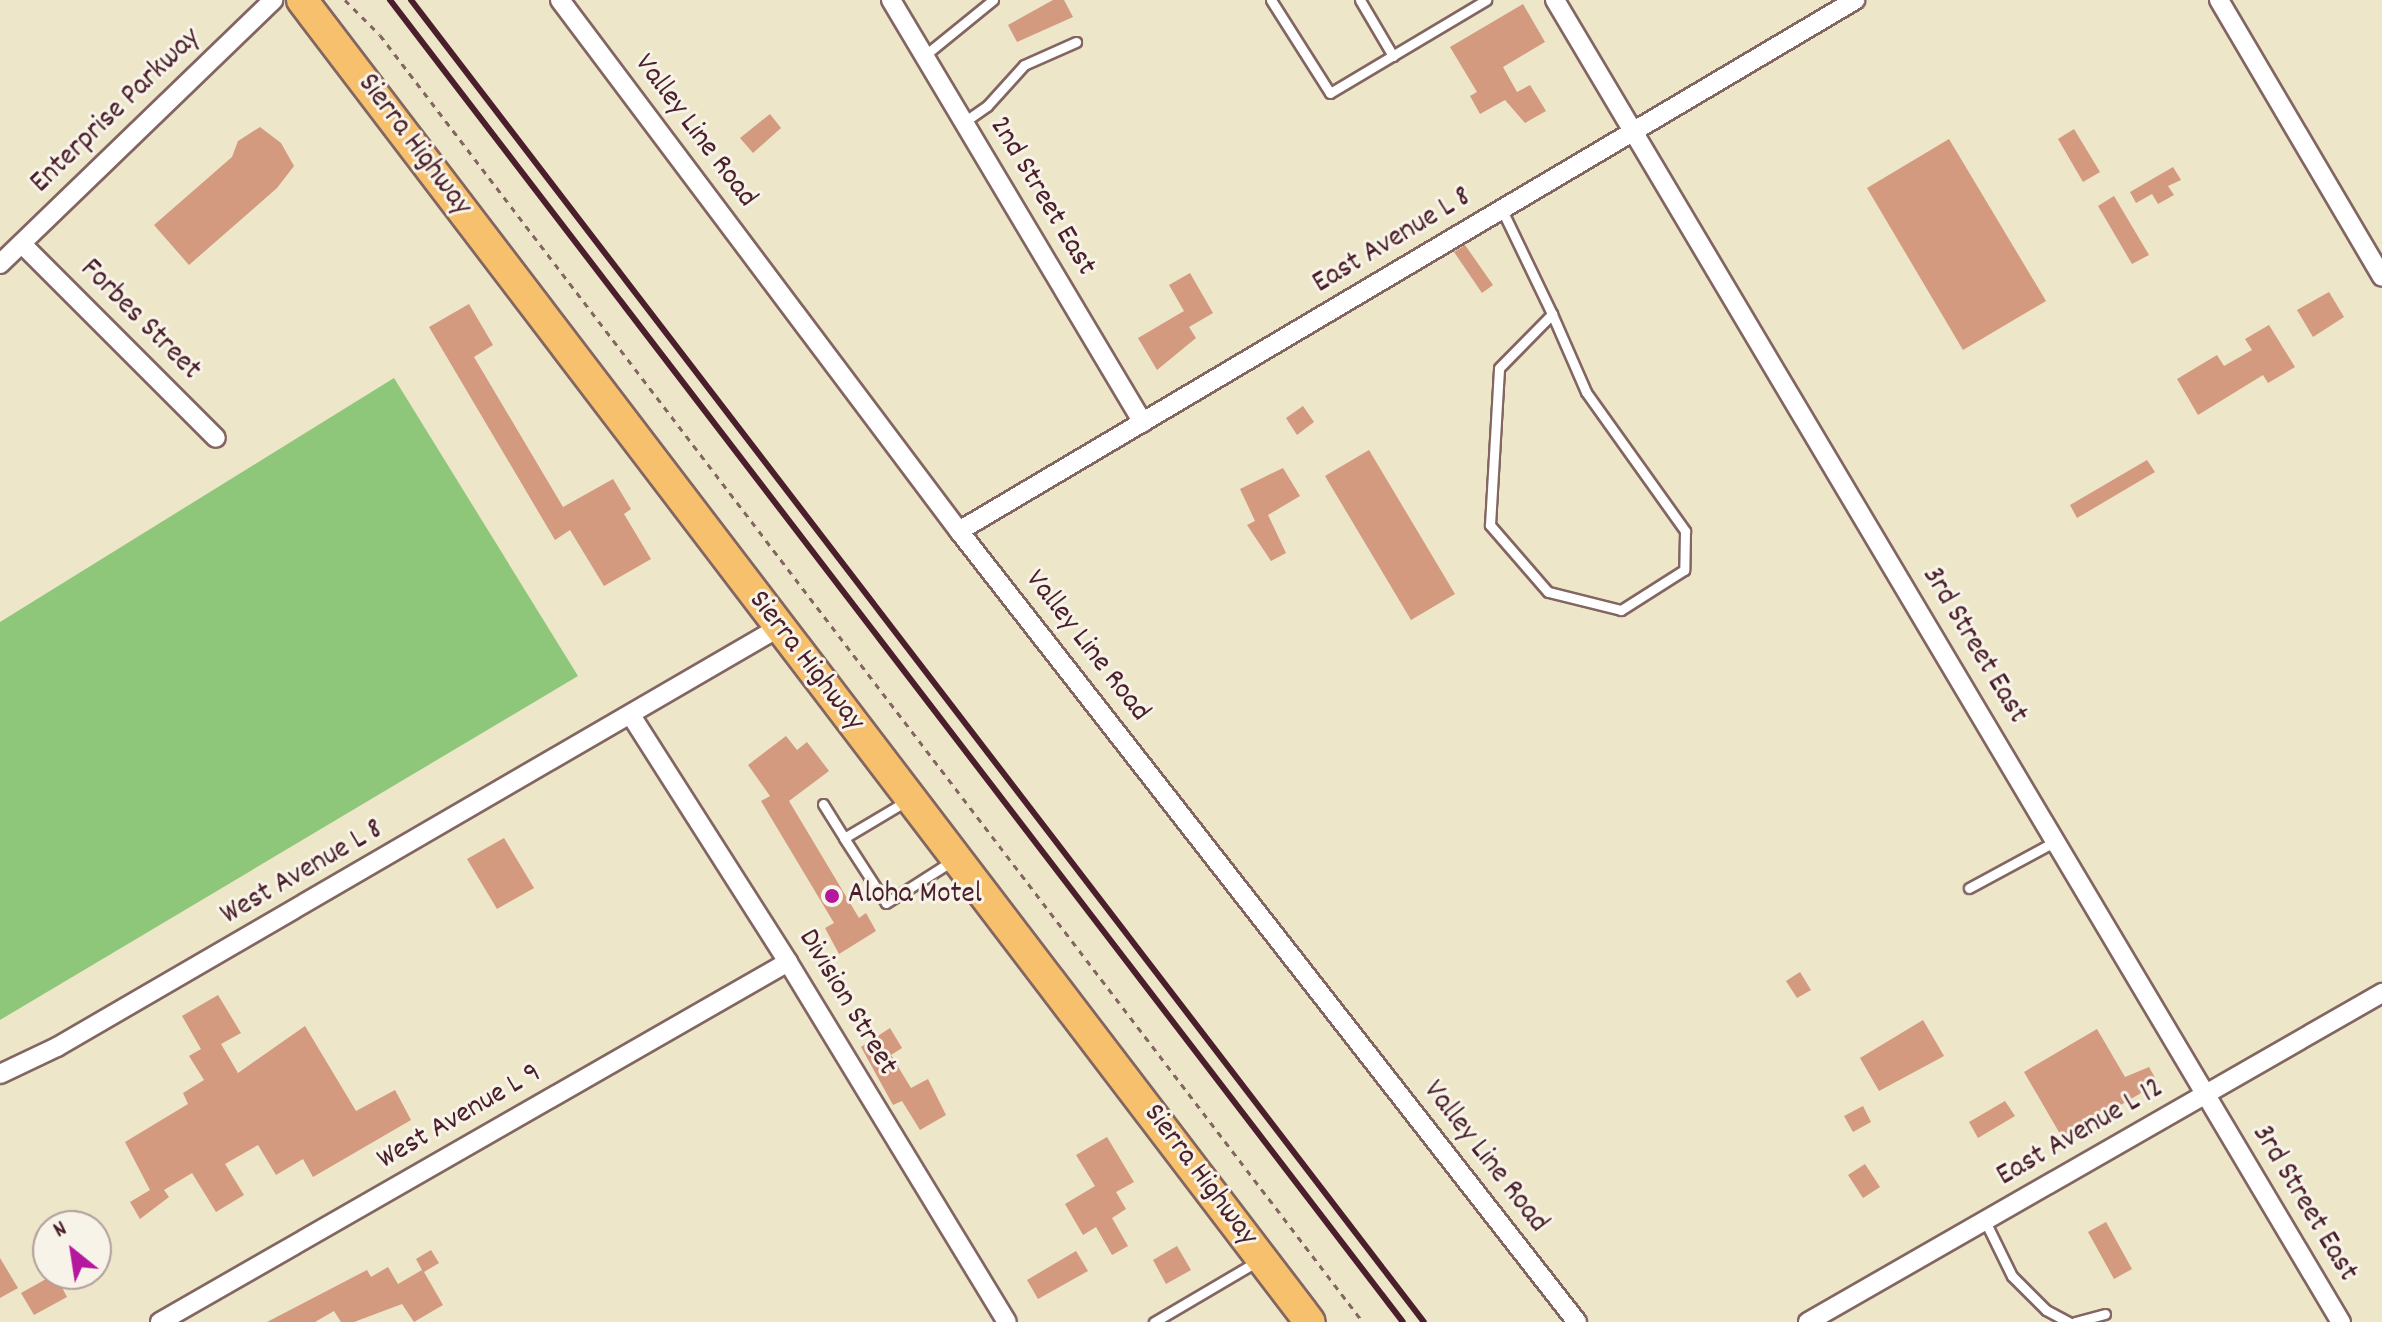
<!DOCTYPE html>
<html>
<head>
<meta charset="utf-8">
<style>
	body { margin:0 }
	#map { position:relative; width:2382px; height:1322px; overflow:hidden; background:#ede6c8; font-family:Dekko,sans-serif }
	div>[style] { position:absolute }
	.green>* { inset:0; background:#8fc77a }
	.building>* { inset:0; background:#d39a80 }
	.path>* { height:3px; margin-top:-1.5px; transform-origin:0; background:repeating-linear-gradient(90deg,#836562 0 6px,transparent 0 12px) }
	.roads { filter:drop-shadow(2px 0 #836562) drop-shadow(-2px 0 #836562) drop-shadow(0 2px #836562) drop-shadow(0 -2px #836562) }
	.service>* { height:9px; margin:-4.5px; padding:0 4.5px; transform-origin:4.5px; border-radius:4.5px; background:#fff }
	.minor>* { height:18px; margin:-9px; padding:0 9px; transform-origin:9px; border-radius:9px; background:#fff }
	.primary>* { height:30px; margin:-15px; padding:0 15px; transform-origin:15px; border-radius:15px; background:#f7c06c }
	.rail>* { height:6px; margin:-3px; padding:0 3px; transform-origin:3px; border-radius:3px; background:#4a1f2b }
	.dots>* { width:22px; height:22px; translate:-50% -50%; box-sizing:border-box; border:4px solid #f7f3e8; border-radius:50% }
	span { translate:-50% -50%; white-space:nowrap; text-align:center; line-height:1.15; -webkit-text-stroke:6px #f7f3e8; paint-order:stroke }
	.street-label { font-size:30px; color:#4a1f2b }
	.poi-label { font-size:30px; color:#4a1f2b }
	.left { translate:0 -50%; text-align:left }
	.north { position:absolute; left:32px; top:1210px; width:80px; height:80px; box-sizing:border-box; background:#f7f3e8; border:2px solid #b29e9c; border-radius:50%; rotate:330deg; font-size:22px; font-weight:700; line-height:32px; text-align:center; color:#4a1f2b }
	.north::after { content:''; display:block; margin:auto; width:28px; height:36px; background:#b5179e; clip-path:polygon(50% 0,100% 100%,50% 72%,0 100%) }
</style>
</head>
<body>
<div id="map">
	<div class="green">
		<div style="clip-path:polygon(394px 378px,578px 676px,0 1020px,0 622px)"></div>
	</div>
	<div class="building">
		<div style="clip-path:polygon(1053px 0,1064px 0,1073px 17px,1017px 42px,1008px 25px)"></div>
		<div style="clip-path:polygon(1523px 4px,1545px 42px,1503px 67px,1517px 92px,1530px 85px,1546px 111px,1525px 123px,1505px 100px,1480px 114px,1470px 96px,1477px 92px,1450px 47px)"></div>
		<div style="clip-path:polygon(770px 114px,781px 128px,753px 153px,740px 138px)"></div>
		<div style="clip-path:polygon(260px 127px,281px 143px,294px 166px,277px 188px,189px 265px,154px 225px,232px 157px,238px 141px)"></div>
		<div style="clip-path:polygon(2074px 129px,2100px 172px,2083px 182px,2058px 139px)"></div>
		<div style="clip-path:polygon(1949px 139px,2046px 301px,1963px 350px,1867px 188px)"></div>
		<div style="clip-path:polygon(2173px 167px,2181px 180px,2168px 186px,2174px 195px,2158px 204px,2152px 194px,2136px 203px,2130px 192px)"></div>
		<div style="clip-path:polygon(2114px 196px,2149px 255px,2132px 264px,2098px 206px)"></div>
		<div style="clip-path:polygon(1465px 245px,1493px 285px,1482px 293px,1454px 252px)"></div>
		<div style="clip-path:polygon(1190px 273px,1213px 313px,1189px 327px,1196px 338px,1157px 370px,1138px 338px,1184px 311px,1169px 285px)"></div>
		<div style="clip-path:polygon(2329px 292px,2344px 317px,2313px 337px,2297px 310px)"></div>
		<div style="clip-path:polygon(469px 304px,493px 345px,474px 357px,563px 507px,613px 479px,631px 509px,624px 514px,651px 559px,604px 586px,570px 530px,555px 540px,429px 327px)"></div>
		<div style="clip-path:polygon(2269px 325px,2295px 367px,2268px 383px,2263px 375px,2198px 415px,2177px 379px,2217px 355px,2224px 366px,2252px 350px,2245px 339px)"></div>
		<div style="clip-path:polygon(1303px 406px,1314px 422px,1297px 435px,1286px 418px)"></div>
		<div style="clip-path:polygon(1369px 450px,1455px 594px,1411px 620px,1325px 476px)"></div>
		<div style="clip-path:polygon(2147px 460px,2155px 472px,2077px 518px,2070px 505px)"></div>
		<div style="clip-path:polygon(1283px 468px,1300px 496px,1268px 515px,1286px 553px,1271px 561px,1247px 525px,1255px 521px,1240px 489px)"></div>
		<div style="clip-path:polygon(786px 736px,797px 750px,807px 742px,829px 771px,789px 801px,859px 918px,866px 913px,876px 931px,839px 954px,825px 928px,834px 923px,761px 801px,770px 796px,748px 765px)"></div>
		<div style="clip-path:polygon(504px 838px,534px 888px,497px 909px,467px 859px)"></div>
		<div style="clip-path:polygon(1800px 972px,1811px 990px,1797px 998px,1786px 981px)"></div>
		<div style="clip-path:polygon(218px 995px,241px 1033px,221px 1044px,238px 1073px,305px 1026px,356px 1111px,395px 1090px,411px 1120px,313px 1177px,303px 1159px,276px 1175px,258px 1145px,225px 1164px,244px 1195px,216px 1212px,192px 1173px,164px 1190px,169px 1197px,140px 1219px,130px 1202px,150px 1190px,125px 1142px,188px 1104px,183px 1093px,204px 1080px,189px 1056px,201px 1049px,182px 1016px)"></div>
		<div style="clip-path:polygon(1923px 1020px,1944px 1056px,1879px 1091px,1860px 1058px)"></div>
		<div style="clip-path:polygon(890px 1028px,902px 1048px,891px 1055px,911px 1088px,928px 1079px,946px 1115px,920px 1130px,902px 1101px,893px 1105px,861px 1047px)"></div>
		<div style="clip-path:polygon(2097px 1029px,2125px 1077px,2149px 1067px,2158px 1083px,2063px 1139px,2024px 1072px)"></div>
		<div style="clip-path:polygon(2005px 1101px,2015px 1116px,1978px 1138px,1969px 1122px)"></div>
		<div style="clip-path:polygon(1863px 1106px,1871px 1122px,1853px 1132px,1844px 1116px)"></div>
		<div style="clip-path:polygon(1107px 1137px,1134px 1182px,1116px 1192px,1126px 1209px,1112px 1218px,1128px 1246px,1112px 1255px,1096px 1227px,1083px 1235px,1065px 1204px,1095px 1186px,1076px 1155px)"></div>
		<div style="clip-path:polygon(1865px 1164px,1880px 1187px,1863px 1198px,1848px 1175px)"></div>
		<div style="clip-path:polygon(2106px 1222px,2132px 1269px,2114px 1279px,2088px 1232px)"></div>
		<div style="clip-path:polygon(1177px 1246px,1191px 1270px,1166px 1284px,1153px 1260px)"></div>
		<div style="clip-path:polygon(431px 1250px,439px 1263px,424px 1272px,443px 1305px,414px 1322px,402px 1304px,354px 1322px,341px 1322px,334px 1311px,315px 1322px,267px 1322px,367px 1270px,371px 1277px,388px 1267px,398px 1284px,422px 1270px,416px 1259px)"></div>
		<div style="clip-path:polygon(1076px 1251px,1088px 1271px,1038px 1299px,1027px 1280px)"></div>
		<div style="clip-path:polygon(0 1258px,18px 1288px,0 1298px)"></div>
		<div style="clip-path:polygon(55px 1274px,67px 1297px,34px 1315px,21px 1293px)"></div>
	</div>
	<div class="path">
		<div style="left:345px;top:0;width:49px;rotate:45deg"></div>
		<div style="left:380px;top:35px;width:1619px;rotate:52.63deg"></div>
	</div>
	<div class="roads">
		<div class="service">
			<div style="left:1271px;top:0;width:110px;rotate:57.6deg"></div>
			<div style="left:1330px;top:93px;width:182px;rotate:-30.8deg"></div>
			<div style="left:1360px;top:0;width:65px;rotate:59.5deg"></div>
			<div style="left:924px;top:56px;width:89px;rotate:-39.1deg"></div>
			<div style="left:964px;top:122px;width:28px;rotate:-35deg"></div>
			<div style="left:987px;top:106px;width:55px;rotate:-47.9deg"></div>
			<div style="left:1024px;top:65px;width:57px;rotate:-23.9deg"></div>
			<div style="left:1502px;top:210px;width:115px;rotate:64.3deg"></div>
			<div style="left:1552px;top:314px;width:85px;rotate:66.4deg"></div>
			<div style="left:1586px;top:392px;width:171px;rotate:54.5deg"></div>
			<div style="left:1685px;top:531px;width:39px;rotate:91deg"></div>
			<div style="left:1684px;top:570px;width:75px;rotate:147.6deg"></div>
			<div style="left:1621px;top:610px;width:75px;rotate:-166.1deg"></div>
			<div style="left:1548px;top:592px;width:89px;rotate:-130.9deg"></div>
			<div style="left:1490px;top:525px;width:157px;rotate:-86.7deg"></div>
			<div style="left:1499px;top:368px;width:76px;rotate:-45.5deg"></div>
			<div style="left:908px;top:800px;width:74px;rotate:149.3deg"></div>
			<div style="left:844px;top:838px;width:77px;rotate:57.1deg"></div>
			<div style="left:886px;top:903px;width:78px;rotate:-32.5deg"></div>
			<div style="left:823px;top:804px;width:40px;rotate:58deg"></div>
			<div style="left:1969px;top:888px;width:99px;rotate:-28.4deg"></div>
			<div style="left:1985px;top:1221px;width:61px;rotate:63.9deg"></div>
			<div style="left:2012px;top:1276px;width:48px;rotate:45deg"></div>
			<div style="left:2046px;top:1310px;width:26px;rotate:28deg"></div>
			<div style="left:1154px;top:1322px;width:121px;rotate:-30.4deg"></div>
			<div style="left:2075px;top:1322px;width:31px;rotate:-15deg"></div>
		</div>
		<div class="minor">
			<div style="left:560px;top:0;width:664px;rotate:53.08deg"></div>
			<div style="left:959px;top:531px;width:1004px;rotate:52deg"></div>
			<div style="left:891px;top:0;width:492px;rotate:59.2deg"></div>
			<div style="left:1555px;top:0;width:1538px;rotate:59.27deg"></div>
			<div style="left:2219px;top:0;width:321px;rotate:59.5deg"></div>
			<div style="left:22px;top:244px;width:274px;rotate:45deg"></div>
			<div style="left:0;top:264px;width:380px;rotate:-44deg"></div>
			<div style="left:959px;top:531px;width:1042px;rotate:-30.65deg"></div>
			<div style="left:632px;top:717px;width:290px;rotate:57.5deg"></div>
			<div style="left:788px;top:962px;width:421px;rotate:58.7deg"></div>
			<div style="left:0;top:1074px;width:63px;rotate:-25.3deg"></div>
			<div style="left:57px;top:1047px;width:834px;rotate:-30.16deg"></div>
			<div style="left:160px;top:1322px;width:724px;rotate:-29.82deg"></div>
			<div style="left:1808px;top:1322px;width:662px;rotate:-29.82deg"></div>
		</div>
		<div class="primary">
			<div style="left:302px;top:0;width:1662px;rotate:52.68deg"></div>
		</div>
	</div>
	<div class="rail">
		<div style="left:390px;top:0;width:1665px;rotate:52.54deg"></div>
		<div style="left:411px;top:0;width:1665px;rotate:52.54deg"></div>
	</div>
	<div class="dots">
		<div style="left:832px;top:896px;background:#b5179e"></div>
	</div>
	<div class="street-label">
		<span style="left:117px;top:112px;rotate:-44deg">Enterprise Parkway</span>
		<span style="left:694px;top:132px;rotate:53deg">Valley Line Road</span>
		<span style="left:413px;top:146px;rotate:53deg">Sierra Highway</span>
		<span style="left:1041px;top:197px;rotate:59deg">2nd Street East</span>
		<span style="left:1393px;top:242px;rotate:-31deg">East Avenue L 8</span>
		<span style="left:139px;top:321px;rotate:45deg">Forbes Street</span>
		<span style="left:1973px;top:646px;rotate:59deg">3rd Street East</span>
		<span style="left:1086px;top:647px;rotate:52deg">Valley Line Road</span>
		<span style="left:805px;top:662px;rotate:52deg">Sierra Highway</span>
		<span style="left:303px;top:874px;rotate:-30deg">West Avenue L 8</span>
		<span style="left:846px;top:1003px;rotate:59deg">Division Street</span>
		<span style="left:460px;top:1118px;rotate:-30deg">West Avenue L 9</span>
		<span style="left:2081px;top:1134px;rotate:-30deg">East Avenue L 12</span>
		<span style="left:1484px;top:1158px;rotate:52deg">Valley Line Road</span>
		<span style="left:1199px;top:1176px;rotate:53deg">Sierra Highway</span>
		<span style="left:2303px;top:1204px;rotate:59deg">3rd Street East</span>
	</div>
	<div class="poi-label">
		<span class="left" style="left:848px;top:896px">Aloha Motel</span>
	</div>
	<div class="north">N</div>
</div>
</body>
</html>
